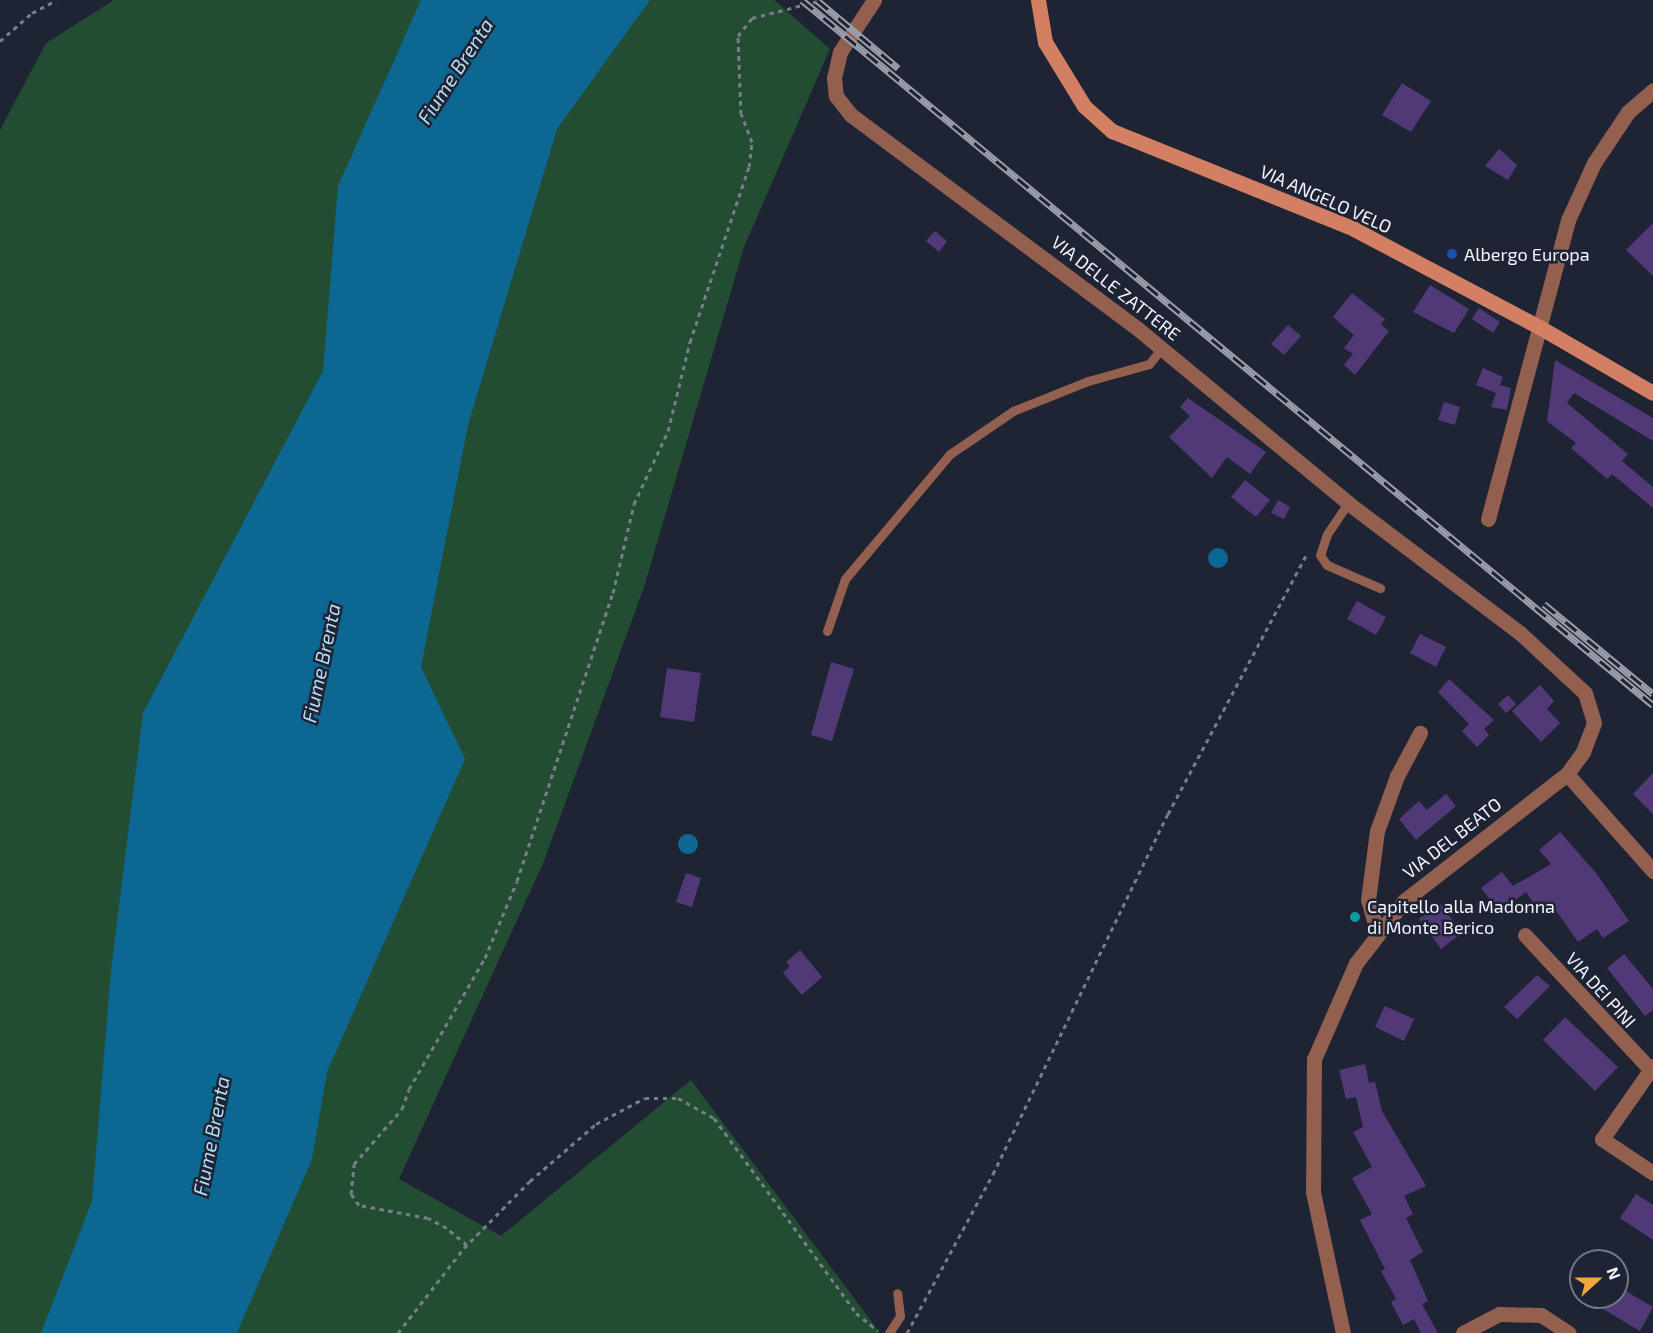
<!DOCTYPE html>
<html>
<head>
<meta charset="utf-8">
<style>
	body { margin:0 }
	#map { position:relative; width:1653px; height:1333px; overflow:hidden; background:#1e2434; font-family:"Exo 2",sans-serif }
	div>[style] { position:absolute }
	.green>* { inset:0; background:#234d33 }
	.water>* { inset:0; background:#0c6793 }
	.round { border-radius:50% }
	.building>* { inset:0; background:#513978 }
	.path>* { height:3px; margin-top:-1.5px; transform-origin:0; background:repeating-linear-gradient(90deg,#787d8a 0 4.5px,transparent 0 9px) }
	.service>* { height:9px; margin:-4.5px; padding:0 4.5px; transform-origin:4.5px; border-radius:4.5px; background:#935f4e }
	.minor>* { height:15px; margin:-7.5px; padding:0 7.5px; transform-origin:7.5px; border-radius:7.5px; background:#935f4e }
	.tertiary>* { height:15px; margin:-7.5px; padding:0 7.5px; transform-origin:7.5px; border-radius:7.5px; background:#935f4e }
	.secondary>* { height:15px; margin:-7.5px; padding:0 7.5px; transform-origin:7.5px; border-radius:7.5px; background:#d37f64 }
	.rail>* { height:7px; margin-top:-3.5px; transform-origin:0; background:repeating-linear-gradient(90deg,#1e2434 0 14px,#9a9fab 0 28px); box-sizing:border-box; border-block:2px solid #9a9fab }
	.dots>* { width:16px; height:16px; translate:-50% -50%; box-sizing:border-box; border:3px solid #1e2434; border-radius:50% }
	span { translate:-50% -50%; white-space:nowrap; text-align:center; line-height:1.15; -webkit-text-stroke:5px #1e2434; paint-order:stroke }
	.street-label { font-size:18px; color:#f1f5fe }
	.poi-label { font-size:18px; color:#f1f5fe }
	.left { translate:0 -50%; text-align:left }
	.water-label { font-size:20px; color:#b8dff8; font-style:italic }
	.north { position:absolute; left:1569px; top:1249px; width:60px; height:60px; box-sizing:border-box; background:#1e2434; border:2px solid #727885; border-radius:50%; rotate:69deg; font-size:16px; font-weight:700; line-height:24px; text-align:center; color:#f1f5fe }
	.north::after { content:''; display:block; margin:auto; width:21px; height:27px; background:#f1a640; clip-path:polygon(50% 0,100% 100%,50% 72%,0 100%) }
</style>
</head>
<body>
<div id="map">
	<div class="green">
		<div style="clip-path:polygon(114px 0,774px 0,830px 49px,744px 247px,644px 587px,544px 861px,399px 1179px,501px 1236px,691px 1080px,880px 1333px,0 1333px,0 130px,46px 43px)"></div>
	</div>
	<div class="water">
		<div style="clip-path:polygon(421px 0,650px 0,557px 129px,468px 425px,421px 667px,465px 759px,327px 1072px,312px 1159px,237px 1333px,41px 1333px,92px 1201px,111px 970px,143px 713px,323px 371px,338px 186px)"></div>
		<div class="round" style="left:1208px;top:548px;width:20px;height:20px"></div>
		<div class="round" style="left:678px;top:834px;width:20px;height:20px"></div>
	</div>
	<div class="building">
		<div style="clip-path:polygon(1402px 83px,1431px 101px,1411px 132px,1382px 115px)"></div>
		<div style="clip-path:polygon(1499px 149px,1517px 165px,1508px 180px,1485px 166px)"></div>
		<div style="clip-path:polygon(1653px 223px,1653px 276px,1626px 250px)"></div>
		<div style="clip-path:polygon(935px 231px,947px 241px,939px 252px,926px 241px)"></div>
		<div style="clip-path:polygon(1430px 285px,1469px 309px,1454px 333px,1413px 312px)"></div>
		<div style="clip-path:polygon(1352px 293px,1385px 319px,1381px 324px,1389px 331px,1355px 375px,1344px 365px,1353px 354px,1344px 348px,1354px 335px,1333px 317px)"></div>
		<div style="clip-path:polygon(1479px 308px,1500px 322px,1493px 333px,1472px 319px)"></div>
		<div style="clip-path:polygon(1288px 325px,1301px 336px,1284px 355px,1271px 344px)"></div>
		<div style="clip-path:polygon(1555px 360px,1653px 418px,1653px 441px,1574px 393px,1567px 403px,1628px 454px,1622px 461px,1653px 487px,1653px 508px,1612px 474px,1607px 479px,1571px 448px,1576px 443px,1547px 421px)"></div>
		<div style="clip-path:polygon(1483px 368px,1503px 377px,1500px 385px,1511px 388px,1507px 410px,1491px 407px,1496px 393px,1476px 385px)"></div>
		<div style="clip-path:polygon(1188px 398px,1266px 452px,1250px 474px,1227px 457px,1212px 478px,1169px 437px,1190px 416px,1180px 407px)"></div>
		<div style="clip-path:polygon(1444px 402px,1460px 407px,1455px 425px,1438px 420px)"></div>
		<div style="clip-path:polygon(1245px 480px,1270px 500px,1256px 517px,1231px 497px)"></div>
		<div style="clip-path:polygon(1278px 500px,1290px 507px,1284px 519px,1271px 513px)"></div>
		<div style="clip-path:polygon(1357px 601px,1386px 617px,1376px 635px,1347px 619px)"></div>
		<div style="clip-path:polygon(1420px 634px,1446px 647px,1436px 667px,1410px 653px)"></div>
		<div style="clip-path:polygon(831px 662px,854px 669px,832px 741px,811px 735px)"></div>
		<div style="clip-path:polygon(667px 668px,701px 673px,694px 722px,660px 717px)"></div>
		<div style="clip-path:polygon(1449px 679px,1494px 720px,1484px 729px,1489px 735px,1477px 747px,1462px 731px,1469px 724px,1438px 692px)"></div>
		<div style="clip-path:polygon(1540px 685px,1554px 701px,1547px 709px,1560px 723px,1541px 742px,1512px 711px)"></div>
		<div style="clip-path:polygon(1508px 695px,1516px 704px,1506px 713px,1498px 704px)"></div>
		<div style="clip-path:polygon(1653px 773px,1653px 814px,1633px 794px)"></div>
		<div style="clip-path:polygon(1446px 794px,1456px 806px,1416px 840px,1399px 819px,1419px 801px,1427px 810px)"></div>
		<div style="clip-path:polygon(1560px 832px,1596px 873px,1629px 921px,1603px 938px,1597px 929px,1578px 942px,1550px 902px,1538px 910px,1526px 892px,1500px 912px,1481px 888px,1502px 872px,1513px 886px,1551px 864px,1539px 850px)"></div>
		<div style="clip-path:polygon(686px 873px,701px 878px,692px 907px,676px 902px)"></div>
		<div style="clip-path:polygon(1440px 903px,1462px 933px,1441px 949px,1419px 919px)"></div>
		<div style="clip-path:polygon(800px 950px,822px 977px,802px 995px,783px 973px,790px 966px,786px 962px)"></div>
		<div style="clip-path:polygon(1624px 954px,1653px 989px,1653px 1010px,1645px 1016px,1607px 968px)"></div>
		<div style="clip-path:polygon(1537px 975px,1550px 986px,1517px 1019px,1504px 1007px)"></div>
		<div style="clip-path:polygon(1385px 1006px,1414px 1019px,1404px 1041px,1375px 1027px)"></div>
		<div style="clip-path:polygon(1565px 1017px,1618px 1067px,1595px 1091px,1543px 1040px)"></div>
		<div style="clip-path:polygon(1365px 1064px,1369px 1083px,1375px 1082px,1382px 1111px,1426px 1186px,1404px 1196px,1413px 1214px,1406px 1218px,1423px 1252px,1410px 1260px,1428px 1301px,1422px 1304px,1438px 1333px,1421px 1333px,1414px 1319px,1403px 1325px,1391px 1302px,1396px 1299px,1381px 1271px,1385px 1269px,1360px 1220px,1372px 1214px,1352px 1178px,1372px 1167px,1353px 1132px,1363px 1127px,1356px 1097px,1346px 1099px,1339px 1070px)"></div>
		<div style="clip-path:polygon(1636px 1194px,1653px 1205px,1653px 1240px,1620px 1218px)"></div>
		<div style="clip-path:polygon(1617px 1286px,1653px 1307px,1640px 1331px,1583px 1297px,1617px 1297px)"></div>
	</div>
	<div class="path">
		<div style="left:0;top:41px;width:43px;rotate:-41.2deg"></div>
		<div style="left:32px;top:13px;width:27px;rotate:-28deg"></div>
		<div style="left:467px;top:1245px;width:26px;rotate:-140deg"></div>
		<div style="left:447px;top:1228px;width:21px;rotate:-152deg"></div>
		<div style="left:428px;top:1218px;width:70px;rotate:-169.3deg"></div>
		<div style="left:359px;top:1205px;width:14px;rotate:-126deg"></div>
		<div style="left:351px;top:1194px;width:30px;rotate:-84deg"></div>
		<div style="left:354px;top:1164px;width:73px;rotate:-48.9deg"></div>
		<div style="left:402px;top:1109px;width:21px;rotate:-71deg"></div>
		<div style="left:409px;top:1089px;width:151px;rotate:-59.9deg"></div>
		<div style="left:485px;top:958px;width:83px;rotate:-67.4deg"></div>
		<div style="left:517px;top:881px;width:304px;rotate:-71.6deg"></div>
		<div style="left:613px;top:593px;width:91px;rotate:-76.7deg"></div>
		<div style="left:634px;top:504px;width:81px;rotate:-65deg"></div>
		<div style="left:668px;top:431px;width:92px;rotate:-76.1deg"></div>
		<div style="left:690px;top:342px;width:185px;rotate:-71.4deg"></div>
		<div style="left:749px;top:167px;width:25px;rotate:-83deg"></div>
		<div style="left:752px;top:142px;width:30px;rotate:-111deg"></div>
		<div style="left:741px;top:114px;width:78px;rotate:-92.2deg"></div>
		<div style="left:738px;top:36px;width:23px;rotate:-52deg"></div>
		<div style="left:752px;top:18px;width:72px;rotate:-14.4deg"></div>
		<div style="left:398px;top:1333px;width:108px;rotate:-52.2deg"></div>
		<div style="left:464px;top:1248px;width:94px;rotate:-45.4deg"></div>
		<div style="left:530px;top:1181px;width:87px;rotate:-40.8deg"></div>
		<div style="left:596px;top:1124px;width:55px;rotate:-28deg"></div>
		<div style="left:645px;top:1098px;width:33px"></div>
		<div style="left:678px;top:1098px;width:41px;rotate:29.1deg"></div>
		<div style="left:714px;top:1118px;width:241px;rotate:53.9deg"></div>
		<div style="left:856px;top:1313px;width:28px;rotate:39deg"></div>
		<div style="left:907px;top:1333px;width:181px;rotate:-61.6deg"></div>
		<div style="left:993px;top:1174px;width:400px;rotate:-64.1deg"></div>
		<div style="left:1168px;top:814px;width:295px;rotate:-61.9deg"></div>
	</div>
	<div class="service">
		<div style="left:1348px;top:503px;width:37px;rotate:124deg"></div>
		<div style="left:1327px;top:534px;width:22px;rotate:108deg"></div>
		<div style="left:1320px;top:555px;width:12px;rotate:55deg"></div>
		<div style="left:1327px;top:565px;width:58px;rotate:23.5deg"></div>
		<div style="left:827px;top:631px;width:55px;rotate:-70.9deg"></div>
		<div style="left:845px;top:579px;width:163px;rotate:-50deg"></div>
		<div style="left:950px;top:454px;width:76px;rotate:-34.3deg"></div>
		<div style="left:1013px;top:411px;width:81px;rotate:-21.8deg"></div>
		<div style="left:1088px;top:381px;width:63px;rotate:-15.6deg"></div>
		<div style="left:1149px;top:364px;width:21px;rotate:-51deg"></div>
		<div style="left:889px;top:1333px;width:20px;rotate:-57deg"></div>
		<div style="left:900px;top:1316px;width:23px;rotate:-97deg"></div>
	</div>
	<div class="minor">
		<div style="left:1488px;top:519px;width:310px;rotate:-75deg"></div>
		<div style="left:1568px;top:220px;width:63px;rotate:-65.5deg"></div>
		<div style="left:1594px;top:163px;width:61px;rotate:-56.3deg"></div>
		<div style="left:1628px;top:112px;width:33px;rotate:-41deg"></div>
		<div style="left:1567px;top:774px;width:130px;rotate:48.4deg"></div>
		<div style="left:1378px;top:934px;width:35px;rotate:-106deg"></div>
		<div style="left:1368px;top:900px;width:70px;rotate:-82.6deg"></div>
		<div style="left:1377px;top:831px;width:59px;rotate:-70deg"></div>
		<div style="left:1397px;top:776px;width:49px;rotate:-61.9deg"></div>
		<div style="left:1525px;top:935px;width:183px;rotate:47deg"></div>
		<div style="left:1653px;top:1066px;width:89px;rotate:124.9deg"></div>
		<div style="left:1602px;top:1139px;width:61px;rotate:33.7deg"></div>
		<div style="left:1463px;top:1333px;width:41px;rotate:-27.8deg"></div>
		<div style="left:1499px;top:1314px;width:42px;rotate:1.4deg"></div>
		<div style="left:1541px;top:1315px;width:33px;rotate:33deg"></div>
	</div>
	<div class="tertiary">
		<div style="left:874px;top:0;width:62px;rotate:123.2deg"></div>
		<div style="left:840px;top:52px;width:27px;rotate:103deg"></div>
		<div style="left:834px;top:78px;width:18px;rotate:84deg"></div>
		<div style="left:836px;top:96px;width:24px;rotate:52deg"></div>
		<div style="left:851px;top:115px;width:358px;rotate:36.7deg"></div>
		<div style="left:1138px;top:329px;width:273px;rotate:39.6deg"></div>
		<div style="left:1348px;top:503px;width:216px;rotate:37.1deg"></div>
		<div style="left:1520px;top:633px;width:88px;rotate:42.7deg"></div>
		<div style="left:1585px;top:693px;width:31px;rotate:73deg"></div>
		<div style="left:1594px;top:723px;width:31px;rotate:111deg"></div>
		<div style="left:1583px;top:752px;width:27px;rotate:126deg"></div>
		<div style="left:1567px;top:774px;width:207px;rotate:142.1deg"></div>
		<div style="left:1404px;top:901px;width:78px;rotate:127.7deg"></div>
		<div style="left:1356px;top:963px;width:105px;rotate:113.6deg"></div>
		<div style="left:1314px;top:1059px;width:133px;rotate:90.4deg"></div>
		<div style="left:1313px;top:1192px;width:144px;rotate:78deg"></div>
	</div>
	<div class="secondary">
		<div style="left:1038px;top:0;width:43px;rotate:80.5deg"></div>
		<div style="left:1045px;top:42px;width:75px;rotate:58.6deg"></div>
		<div style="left:1084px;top:106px;width:38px;rotate:42deg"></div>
		<div style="left:1112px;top:131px;width:261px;rotate:22deg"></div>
		<div style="left:1354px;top:229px;width:212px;rotate:27.9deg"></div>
		<div style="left:1541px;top:328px;width:129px;rotate:30.1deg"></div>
	</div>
	<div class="rail">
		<div style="left:802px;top:0;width:1105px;rotate:39.64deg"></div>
		<div style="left:817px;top:0;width:106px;rotate:40deg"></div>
		<div style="left:1544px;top:604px;width:141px;rotate:39.5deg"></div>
	</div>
	<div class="dots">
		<div style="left:1452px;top:254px;background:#1a4fb4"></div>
		<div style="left:1355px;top:917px;background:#0f9aa8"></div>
	</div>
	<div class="street-label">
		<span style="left:1326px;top:199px;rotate:24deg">VIA ANGELO VELO</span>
		<span style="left:1116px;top:288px;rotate:38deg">VIA DELLE ZATTERE</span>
		<span style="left:1452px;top:838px;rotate:-38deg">VIA DEL BEATO</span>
		<span style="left:1601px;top:990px;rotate:48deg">VIA DEI PINI</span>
	</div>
	<div class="poi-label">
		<span class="left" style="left:1464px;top:254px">Albergo Europa</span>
		<span class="left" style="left:1367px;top:917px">Capitello alla Madonna<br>di Monte Berico</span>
	</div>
	<div class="water-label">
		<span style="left:455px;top:71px;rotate:-57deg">Fiume Brenta</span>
		<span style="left:321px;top:663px;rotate:-78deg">Fiume Brenta</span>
		<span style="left:211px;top:1136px;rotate:-79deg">Fiume Brenta</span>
	</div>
	<div class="north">N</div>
</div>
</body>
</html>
